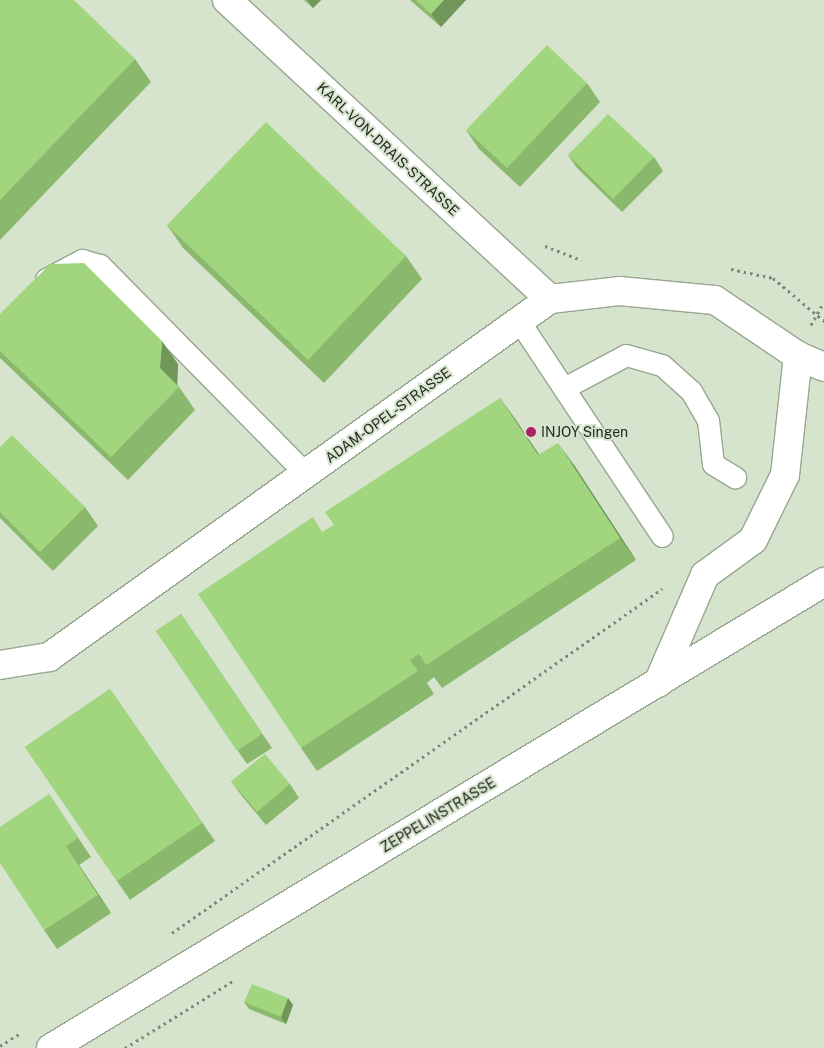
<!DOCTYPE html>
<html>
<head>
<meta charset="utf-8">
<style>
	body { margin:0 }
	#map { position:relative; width:824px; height:1048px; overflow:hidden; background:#d6e4ce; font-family:"Public Sans",sans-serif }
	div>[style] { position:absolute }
	.path>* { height:3px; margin-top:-1.5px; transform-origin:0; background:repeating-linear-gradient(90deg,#7e8879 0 2.5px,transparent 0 6.5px) }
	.roads { filter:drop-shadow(1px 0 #98a690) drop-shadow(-1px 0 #98a690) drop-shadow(0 1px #98a690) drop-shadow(0 -1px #98a690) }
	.lane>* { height:21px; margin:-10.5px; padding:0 10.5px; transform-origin:10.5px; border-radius:10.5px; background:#fff }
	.street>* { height:28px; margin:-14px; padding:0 14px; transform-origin:14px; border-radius:14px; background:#fff }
	.secondary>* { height:28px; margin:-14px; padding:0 14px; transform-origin:14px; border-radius:14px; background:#fff }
	.wall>* { inset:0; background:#8ab86d }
	.shaded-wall>* { inset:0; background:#719659 }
	.building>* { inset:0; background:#a1d67f }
	.dots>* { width:14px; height:14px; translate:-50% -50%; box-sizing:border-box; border:2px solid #d6e4ce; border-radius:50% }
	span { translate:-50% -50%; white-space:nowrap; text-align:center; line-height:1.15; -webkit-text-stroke:4px #d6e4ce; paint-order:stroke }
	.street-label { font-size:14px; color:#232920 }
	.poi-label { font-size:14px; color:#232920 }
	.left { translate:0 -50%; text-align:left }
</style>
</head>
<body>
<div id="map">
	<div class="path">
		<div style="left:545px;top:246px;width:39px;rotate:21deg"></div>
		<div style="left:731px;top:269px;width:43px;rotate:12.1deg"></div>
		<div style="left:773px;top:278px;width:67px;rotate:40.1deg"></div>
		<div style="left:811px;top:325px;width:26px;rotate:-61deg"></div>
		<div style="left:172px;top:933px;width:599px;rotate:-35.07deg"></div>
		<div style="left:0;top:1046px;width:25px;rotate:-32deg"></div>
		<div style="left:125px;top:1048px;width:127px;rotate:-31.8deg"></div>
	</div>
	<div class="roads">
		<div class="lane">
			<div style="left:46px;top:279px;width:41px;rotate:-27.8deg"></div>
			<div style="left:82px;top:260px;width:19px;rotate:16deg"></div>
			<div style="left:100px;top:265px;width:293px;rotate:45.4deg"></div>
			<div style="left:519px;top:321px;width:258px;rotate:56.4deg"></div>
			<div style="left:564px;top:388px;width:70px;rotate:-28deg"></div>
			<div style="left:626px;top:355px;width:37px;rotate:16deg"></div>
			<div style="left:662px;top:365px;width:39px;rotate:42deg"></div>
			<div style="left:691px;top:391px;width:34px;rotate:60deg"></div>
			<div style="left:708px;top:420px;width:44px;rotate:83.5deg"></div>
			<div style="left:713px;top:464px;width:26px;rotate:31deg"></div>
		</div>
		<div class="street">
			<div style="left:227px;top:0;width:440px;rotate:42.8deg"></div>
			<div style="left:0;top:665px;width:50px;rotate:-9.3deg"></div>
			<div style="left:49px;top:657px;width:616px;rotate:-35.55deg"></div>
			<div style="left:550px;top:299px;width:69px;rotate:-6.6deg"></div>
			<div style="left:619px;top:291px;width:96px;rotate:5.4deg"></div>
			<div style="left:715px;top:300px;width:100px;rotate:34deg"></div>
			<div style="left:798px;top:356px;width:28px;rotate:23deg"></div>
			<div style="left:658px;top:683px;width:118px;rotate:-66.5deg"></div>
			<div style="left:705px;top:575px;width:59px;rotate:-36.1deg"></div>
			<div style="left:753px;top:540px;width:72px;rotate:-63.8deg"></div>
			<div style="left:785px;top:475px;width:120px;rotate:-83.8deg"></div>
		</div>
		<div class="secondary">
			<div style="left:51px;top:1048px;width:903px;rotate:-31.08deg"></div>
		</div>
	</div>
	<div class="wall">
		<div style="clip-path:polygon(0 0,135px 59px,151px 82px,0 240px)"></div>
		<div style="clip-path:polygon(304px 0,321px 0,313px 8px)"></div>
		<div style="clip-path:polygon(410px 0,466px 0,441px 27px)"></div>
		<div style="clip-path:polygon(587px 83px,600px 102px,520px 187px,479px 149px,466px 130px)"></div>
		<div style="clip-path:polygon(568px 155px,654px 157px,663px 171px,622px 212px,577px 168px)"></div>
		<div style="clip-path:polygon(167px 225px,406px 256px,422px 279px,324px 383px,183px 248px)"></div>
		<div style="clip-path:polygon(0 314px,178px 364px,177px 384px,195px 410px,128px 480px,0 358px)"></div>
		<div style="clip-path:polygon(500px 398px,539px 454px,574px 465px,636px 560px,442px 688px,434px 677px,427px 683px,434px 694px,317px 771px,301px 748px,323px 532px,334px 525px)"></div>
		<div style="clip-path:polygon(0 447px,85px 507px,98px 526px,53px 571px,0 518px)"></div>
		<div style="clip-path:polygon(181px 614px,272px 748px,247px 764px,156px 631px)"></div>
		<div style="clip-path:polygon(110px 689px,215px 841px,130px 900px,25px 747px)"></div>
		<div style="clip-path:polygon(231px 781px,290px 784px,299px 798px,266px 825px,241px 795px)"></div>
		<div style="clip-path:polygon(49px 794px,91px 857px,79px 865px,111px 913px,57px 949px,44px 930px)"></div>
		<div style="clip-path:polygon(288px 998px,293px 1005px,286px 1024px,249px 1009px,244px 1002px)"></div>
	</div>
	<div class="shaded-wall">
		<div style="clip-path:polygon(307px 0,321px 0,313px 8px)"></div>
		<div style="clip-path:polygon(444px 0,466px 0,441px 27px,431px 14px)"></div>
		<div style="clip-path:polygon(162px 341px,178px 364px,177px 390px,160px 368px)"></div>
		<div style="clip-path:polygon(500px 398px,516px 420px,554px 478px,538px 455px)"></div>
		<div style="clip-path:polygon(558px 443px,574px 465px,636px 560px,620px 538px)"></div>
		<div style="clip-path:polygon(66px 846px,79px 865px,111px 913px,98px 895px)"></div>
		<div style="clip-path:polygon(288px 998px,293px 1005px,286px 1024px,281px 1017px)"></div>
	</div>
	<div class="building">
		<div style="clip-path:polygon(0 0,74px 0,135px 59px,0 200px)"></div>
		<div style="clip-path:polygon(416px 0,444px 0,431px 14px)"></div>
		<div style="clip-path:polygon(547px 45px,587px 83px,507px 168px,466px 130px)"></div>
		<div style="clip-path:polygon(608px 114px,654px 157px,613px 199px,568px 155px)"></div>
		<div style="clip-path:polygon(266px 122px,406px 256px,308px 360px,167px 225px)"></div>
		<div style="clip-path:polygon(84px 263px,162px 341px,160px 368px,179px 387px,111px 457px,0 351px,0 314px,50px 264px)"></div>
		<div style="clip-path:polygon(500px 398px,538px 455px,558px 443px,620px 538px,426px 665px,419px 654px,410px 660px,418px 671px,301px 748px,198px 594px,313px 517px,322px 532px,334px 525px,325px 512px)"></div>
		<div style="clip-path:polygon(12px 435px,85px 507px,40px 552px,0 512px,0 447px)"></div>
		<div style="clip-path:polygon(181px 614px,262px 734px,237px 751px,156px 631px)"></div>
		<div style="clip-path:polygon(110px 689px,202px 823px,117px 881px,25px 747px)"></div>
		<div style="clip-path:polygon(265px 754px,290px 784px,257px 812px,231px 781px)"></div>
		<div style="clip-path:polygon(49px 794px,78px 838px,66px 846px,98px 895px,44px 930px,0 863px,0 827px)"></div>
		<div style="clip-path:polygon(252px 984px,288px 998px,281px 1017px,244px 1002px)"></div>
	</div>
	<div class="dots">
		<div style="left:531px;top:432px;background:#ad2262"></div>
	</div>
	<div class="street-label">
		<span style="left:388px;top:149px;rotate:43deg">KARL-VON-DRAIS-STRASSE</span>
		<span style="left:388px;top:415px;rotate:-36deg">ADAM-OPEL-STRASSE</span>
		<span style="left:438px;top:815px;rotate:-31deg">ZEPPELINSTRASSE</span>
	</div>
	<div class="poi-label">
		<span class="left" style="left:541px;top:432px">INJOY Singen</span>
	</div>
</div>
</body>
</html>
